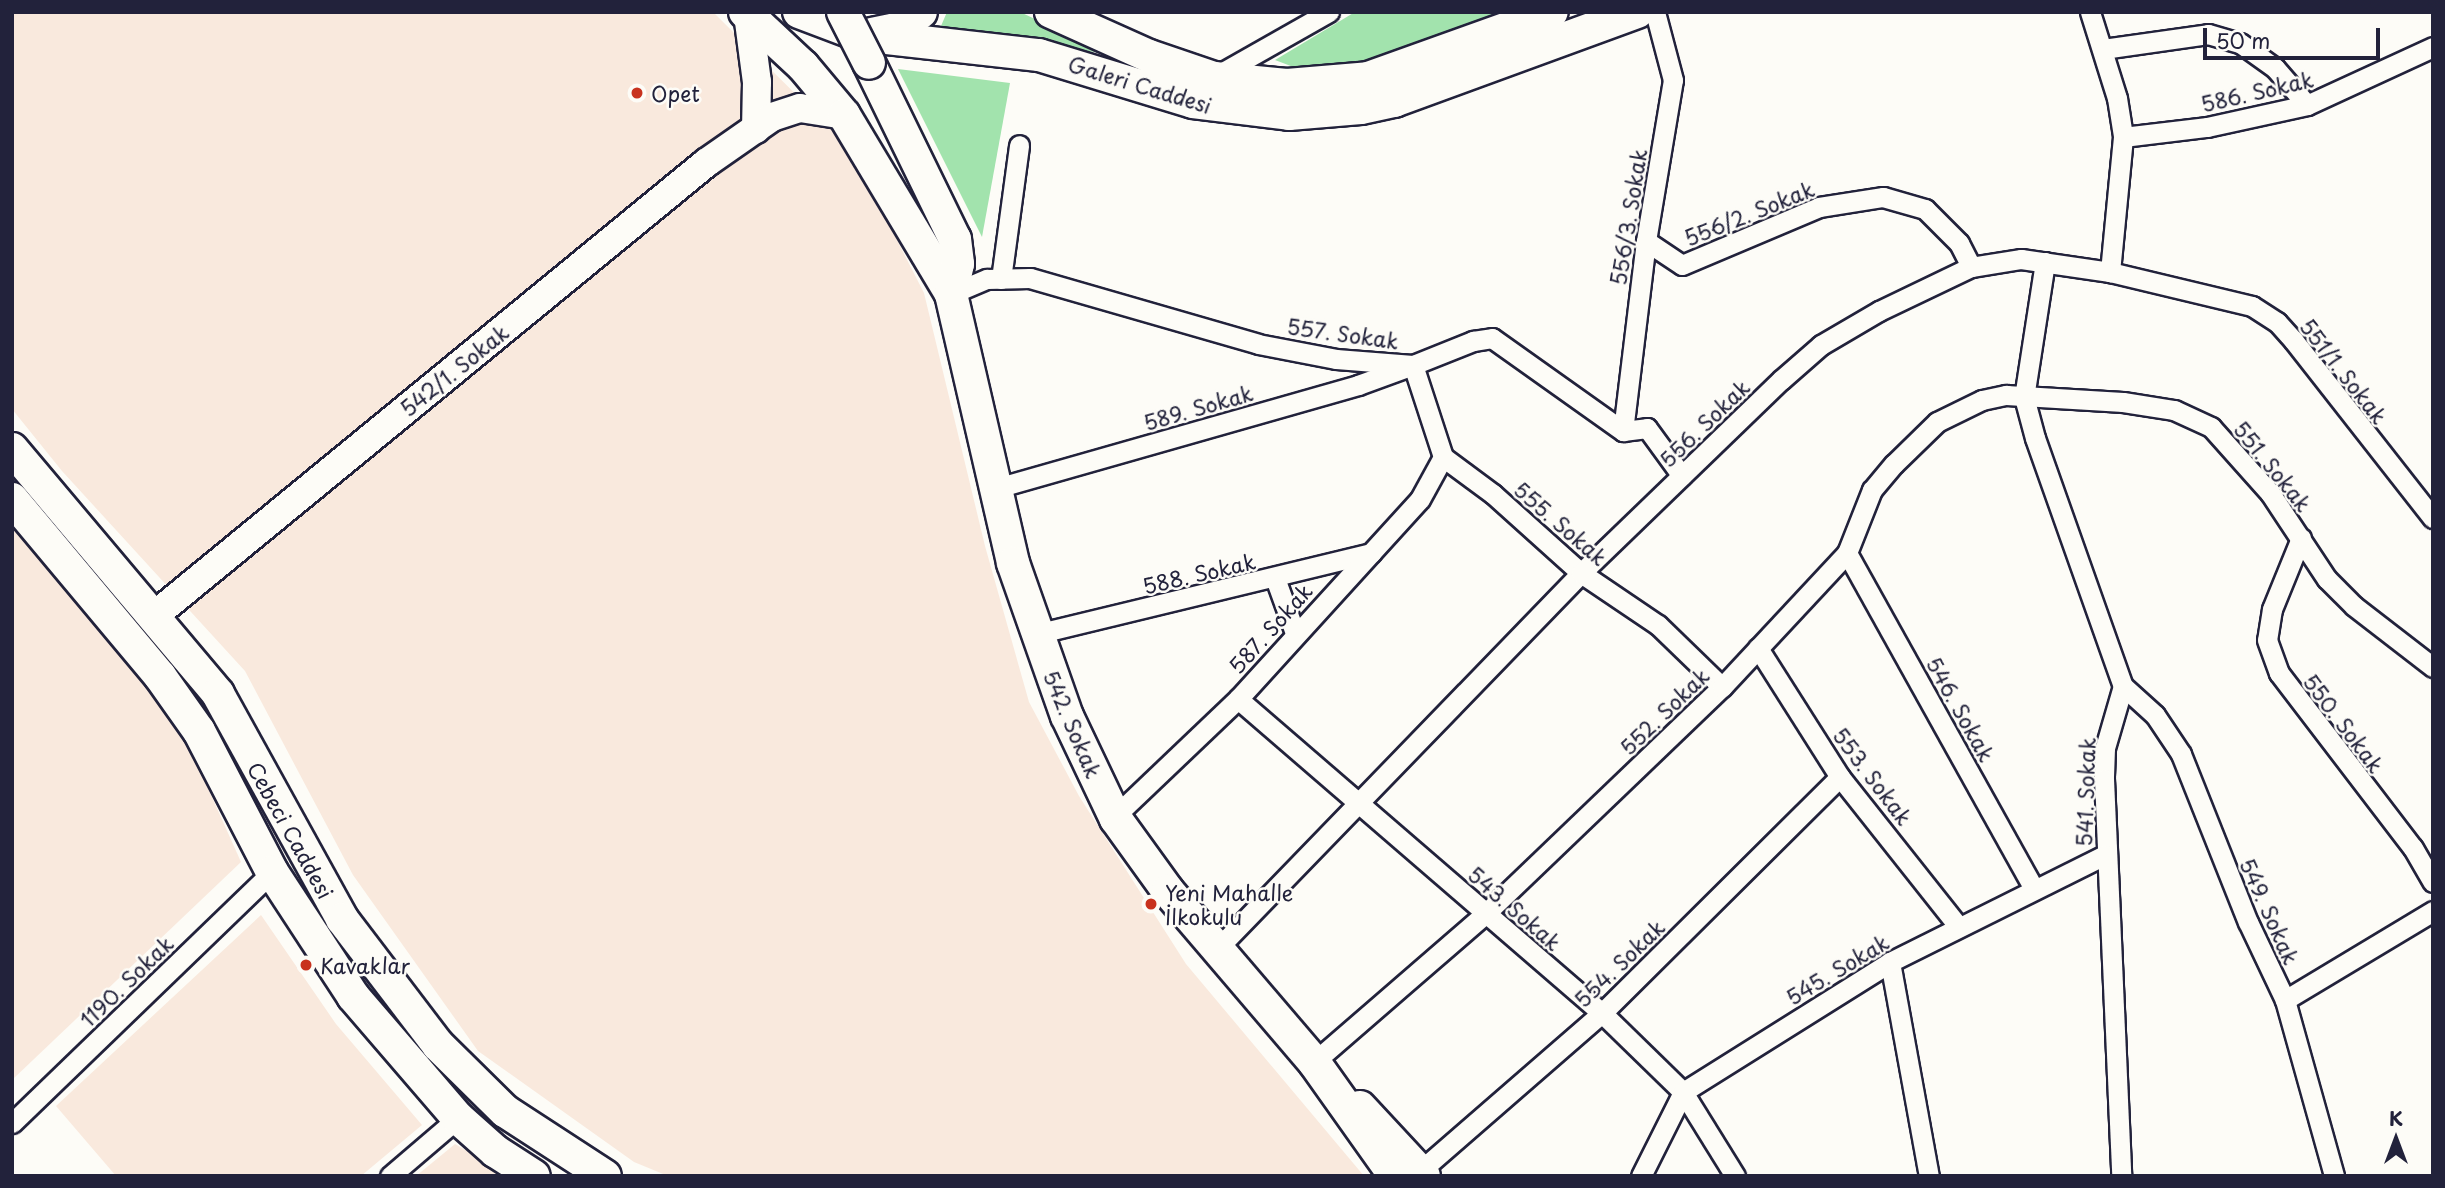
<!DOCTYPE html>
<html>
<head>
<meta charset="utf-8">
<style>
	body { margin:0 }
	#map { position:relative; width:2445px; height:1188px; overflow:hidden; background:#fdfcf7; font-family:"Playpen Sans",sans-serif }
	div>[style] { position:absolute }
	.built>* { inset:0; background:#f9e9dd }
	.green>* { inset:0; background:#a2e3ad }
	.roads { filter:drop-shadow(2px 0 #22223b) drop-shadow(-2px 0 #22223b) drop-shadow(0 2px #22223b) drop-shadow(0 -2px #22223b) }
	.street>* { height:19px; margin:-9.5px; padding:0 9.5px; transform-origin:9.5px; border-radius:9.5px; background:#fdfcf7 }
	.secondary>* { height:28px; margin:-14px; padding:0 14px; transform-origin:14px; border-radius:14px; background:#fdfcf7 }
	.primary>* { height:32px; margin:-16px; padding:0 16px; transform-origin:16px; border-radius:16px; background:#fdfcf7 }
	.bridges { filter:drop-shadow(2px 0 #22223b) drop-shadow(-2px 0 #22223b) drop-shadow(0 2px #22223b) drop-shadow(0 -2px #22223b) }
	.primary-bridge>* { height:32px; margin:-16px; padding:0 16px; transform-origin:16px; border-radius:16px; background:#fdfcf7 }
	.dots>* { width:19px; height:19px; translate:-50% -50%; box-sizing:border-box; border:4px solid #fdfcf7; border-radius:50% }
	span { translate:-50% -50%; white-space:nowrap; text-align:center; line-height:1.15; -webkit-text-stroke:5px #fdfcf7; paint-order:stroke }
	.street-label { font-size:21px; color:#22223b }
	.poi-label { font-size:21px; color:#22223b }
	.left { translate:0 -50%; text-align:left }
	.frame { position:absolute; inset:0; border:14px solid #22223b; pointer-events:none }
	.north { position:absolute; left:2361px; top:1104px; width:70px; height:70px; -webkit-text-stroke:5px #fdfcf7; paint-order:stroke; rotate:0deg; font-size:19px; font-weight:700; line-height:28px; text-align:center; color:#22223b }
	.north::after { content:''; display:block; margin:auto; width:24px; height:32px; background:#22223b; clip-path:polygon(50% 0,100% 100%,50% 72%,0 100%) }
	.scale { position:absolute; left:2203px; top:28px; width:177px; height:32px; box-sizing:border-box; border:4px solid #22223b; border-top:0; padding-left:9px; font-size:21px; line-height:24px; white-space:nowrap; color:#22223b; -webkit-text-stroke:5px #fdfcf7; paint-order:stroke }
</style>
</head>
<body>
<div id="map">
	<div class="built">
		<div style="clip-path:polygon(12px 12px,713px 12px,850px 148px,924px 293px,985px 546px,1029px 702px,1079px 796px,1186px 964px,1364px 1176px,668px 1176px,634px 1162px,478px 1051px,353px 875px,245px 671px,62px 471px,12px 409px)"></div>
		<div style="clip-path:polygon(12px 523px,182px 730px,241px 862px,12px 1080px)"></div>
		<div style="clip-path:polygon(261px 915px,336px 1024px,422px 1125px,361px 1176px,116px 1176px,56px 1106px)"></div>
		<div style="clip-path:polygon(455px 1144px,510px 1176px,416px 1176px)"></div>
	</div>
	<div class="green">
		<div style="clip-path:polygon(947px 12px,1020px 12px,1112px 55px,1004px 37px,938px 33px)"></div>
		<div style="clip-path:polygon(1355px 12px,1499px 12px,1359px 66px,1296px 68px,1275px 60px)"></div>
		<div style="clip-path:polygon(898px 69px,1010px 83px,982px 237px)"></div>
	</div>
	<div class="roads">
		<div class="street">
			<div style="left:2090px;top:12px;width:90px;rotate:72.6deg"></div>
			<div style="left:2117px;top:98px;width:39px;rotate:81deg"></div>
			<div style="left:2123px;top:137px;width:136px;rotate:95.5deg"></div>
			<div style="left:2103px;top:49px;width:106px;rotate:-8.1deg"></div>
			<div style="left:2208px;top:34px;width:33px;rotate:16deg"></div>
			<div style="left:2240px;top:43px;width:43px;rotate:35.5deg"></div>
			<div style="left:2275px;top:68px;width:49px;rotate:49.1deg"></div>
			<div style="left:1214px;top:77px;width:132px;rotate:-29.5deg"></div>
			<div style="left:2123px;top:137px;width:85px;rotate:-6.8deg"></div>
			<div style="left:2207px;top:127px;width:102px;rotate:-12.4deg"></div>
			<div style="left:2307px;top:105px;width:139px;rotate:-24.7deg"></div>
			<div style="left:1646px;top:241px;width:43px;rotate:33.7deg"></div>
			<div style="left:1682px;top:265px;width:149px;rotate:-22.9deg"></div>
			<div style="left:1819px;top:207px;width:65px;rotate:-8.9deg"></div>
			<div style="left:1883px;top:197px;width:44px;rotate:15.9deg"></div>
			<div style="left:1925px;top:209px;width:48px;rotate:45deg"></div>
			<div style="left:1959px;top:243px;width:27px;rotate:63deg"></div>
			<div style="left:2045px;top:262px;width:137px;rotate:98.8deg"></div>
			<div style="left:2024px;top:397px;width:42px;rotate:75deg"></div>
			<div style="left:2035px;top:438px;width:263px;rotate:70.5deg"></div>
			<div style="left:2123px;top:686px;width:65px;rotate:106.2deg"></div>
			<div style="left:2105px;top:748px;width:31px;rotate:92deg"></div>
			<div style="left:2104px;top:779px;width:397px;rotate:87.5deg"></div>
			<div style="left:1001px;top:279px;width:135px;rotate:-82.3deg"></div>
			<div style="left:951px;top:294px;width:39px;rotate:-23deg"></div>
			<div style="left:987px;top:279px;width:43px;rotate:-1.3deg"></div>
			<div style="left:1030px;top:278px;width:237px;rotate:16.1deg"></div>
			<div style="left:1258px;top:344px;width:79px;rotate:10.9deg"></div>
			<div style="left:1336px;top:359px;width:77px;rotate:4.5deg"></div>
			<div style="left:1413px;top:365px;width:65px;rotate:-21.8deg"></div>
			<div style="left:1473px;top:341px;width:19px;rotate:-9deg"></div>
			<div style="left:1492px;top:338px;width:161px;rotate:35.4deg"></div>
			<div style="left:1623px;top:431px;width:24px;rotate:-7deg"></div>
			<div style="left:1647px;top:428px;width:59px;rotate:53.9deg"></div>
			<div style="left:1623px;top:431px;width:191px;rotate:-83.1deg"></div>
			<div style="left:1646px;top:241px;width:163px;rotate:-80.5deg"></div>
			<div style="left:1673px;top:80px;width:70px;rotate:-104.8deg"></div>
			<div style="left:993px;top:489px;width:380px;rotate:-15.9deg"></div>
			<div style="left:1358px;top:385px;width:59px;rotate:-20deg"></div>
			<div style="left:1413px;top:365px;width:97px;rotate:71.9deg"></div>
			<div style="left:1443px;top:457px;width:62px;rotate:36.5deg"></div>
			<div style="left:1493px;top:494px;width:118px;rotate:41.9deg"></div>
			<div style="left:1581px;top:573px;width:93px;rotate:34deg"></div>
			<div style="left:1658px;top:625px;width:89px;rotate:44.1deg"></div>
			<div style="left:2301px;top:538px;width:77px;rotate:112.2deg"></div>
			<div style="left:2272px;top:609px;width:31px;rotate:99deg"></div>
			<div style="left:2267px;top:640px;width:35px;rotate:70deg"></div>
			<div style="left:2279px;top:673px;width:220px;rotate:52.6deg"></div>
			<div style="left:2413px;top:848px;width:39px;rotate:60deg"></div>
			<div style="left:1847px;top:553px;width:385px;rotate:60.9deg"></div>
			<div style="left:1275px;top:578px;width:59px;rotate:70deg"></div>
			<div style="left:1036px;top:634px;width:345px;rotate:-13.6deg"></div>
			<div style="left:1758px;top:648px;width:153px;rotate:57.6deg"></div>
			<div style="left:1840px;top:777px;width:190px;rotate:51.6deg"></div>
			<div style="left:2123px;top:686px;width:43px;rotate:42.2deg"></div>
			<div style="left:2155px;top:715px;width:47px;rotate:56.3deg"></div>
			<div style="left:2181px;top:754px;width:181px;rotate:68.3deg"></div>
			<div style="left:2248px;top:922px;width:86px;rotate:64.6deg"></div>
			<div style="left:2285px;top:1000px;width:183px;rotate:74.4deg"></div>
			<div style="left:1238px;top:699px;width:481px;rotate:40.8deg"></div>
			<div style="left:1602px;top:1013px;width:113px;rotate:44.3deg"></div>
			<div style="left:1683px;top:1092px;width:99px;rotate:58.2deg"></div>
			<div style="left:1115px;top:816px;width:170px;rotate:-43.6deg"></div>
			<div style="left:1238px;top:699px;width:270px;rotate:-47.7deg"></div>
			<div style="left:1420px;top:499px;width:48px;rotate:-61.3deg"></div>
			<div style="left:1218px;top:948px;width:522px;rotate:-45.93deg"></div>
			<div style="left:1581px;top:573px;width:278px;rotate:-44deg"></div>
			<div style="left:1781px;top:380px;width:53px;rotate:-41.2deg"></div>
			<div style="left:1821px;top:345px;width:67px;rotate:-30.4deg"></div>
			<div style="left:1879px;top:311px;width:102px;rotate:-25.6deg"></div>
			<div style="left:1971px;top:267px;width:51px;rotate:-9.1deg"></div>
			<div style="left:2021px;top:259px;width:90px;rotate:8.3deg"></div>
			<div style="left:2110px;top:272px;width:146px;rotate:13.5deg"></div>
			<div style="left:2252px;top:306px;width:30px;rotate:33deg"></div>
			<div style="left:2277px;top:322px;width:25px;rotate:48deg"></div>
			<div style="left:2294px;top:341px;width:225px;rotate:51.9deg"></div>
			<div style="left:1890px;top:962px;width:218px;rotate:79.7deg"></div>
			<div style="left:2285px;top:1000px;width:173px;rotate:-31deg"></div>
			<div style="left:1314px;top:1062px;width:228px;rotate:-40.9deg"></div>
			<div style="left:1486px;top:913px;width:327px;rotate:-43.8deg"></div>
			<div style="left:1722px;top:687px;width:183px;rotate:-47deg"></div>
			<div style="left:1847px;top:553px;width:68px;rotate:-68.4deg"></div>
			<div style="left:1872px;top:490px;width:34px;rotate:-50deg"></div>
			<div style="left:1894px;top:464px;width:60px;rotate:-44.3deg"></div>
			<div style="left:1937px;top:422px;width:50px;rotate:-26.1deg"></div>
			<div style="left:1982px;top:400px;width:25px;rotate:-12deg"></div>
			<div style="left:2006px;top:395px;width:117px;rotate:3.4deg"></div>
			<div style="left:2123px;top:402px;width:52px;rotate:8.9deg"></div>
			<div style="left:2174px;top:410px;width:41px;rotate:24.7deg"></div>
			<div style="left:2211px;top:427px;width:89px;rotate:48.2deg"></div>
			<div style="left:2270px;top:493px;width:103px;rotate:56.5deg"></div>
			<div style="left:2327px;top:579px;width:38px;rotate:45deg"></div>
			<div style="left:2354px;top:606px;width:100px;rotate:37.7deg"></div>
			<div style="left:12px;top:1123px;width:361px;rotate:-44deg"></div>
			<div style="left:1420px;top:1171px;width:241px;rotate:-41deg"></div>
			<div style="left:1602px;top:1013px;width:335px;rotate:-44.8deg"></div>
			<div style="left:390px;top:1176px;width:89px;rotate:-40.5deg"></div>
			<div style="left:1641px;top:1176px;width:94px;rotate:-63.4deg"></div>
			<div style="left:1683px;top:1092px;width:244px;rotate:-32.1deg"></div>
			<div style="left:1890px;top:962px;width:240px;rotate:-26.5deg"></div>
		</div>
		<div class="secondary">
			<div style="left:748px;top:14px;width:69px;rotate:82.5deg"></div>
			<div style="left:757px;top:82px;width:47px;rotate:91.2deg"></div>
			<div style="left:155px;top:615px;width:713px;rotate:-39.36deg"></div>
			<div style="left:706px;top:163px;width:80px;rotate:-34.9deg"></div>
			<div style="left:772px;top:117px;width:29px;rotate:-18deg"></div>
			<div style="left:800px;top:108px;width:45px;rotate:9deg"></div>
		</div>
		<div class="primary">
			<div style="left:745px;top:12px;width:79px;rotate:43deg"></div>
			<div style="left:803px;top:66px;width:64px;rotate:50.1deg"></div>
			<div style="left:844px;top:115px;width:209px;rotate:59.1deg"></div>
			<div style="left:951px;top:294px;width:276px;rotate:77deg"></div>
			<div style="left:1013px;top:563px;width:162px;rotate:70.6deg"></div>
			<div style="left:1067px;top:716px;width:114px;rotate:64.6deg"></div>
			<div style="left:1116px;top:819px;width:89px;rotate:54.2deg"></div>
			<div style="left:1168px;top:891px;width:225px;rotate:49.5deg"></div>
			<div style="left:1314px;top:1062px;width:140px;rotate:54.6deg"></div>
			<div style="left:799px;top:12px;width:65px;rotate:20.7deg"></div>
			<div style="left:860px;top:35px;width:180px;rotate:6.4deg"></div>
			<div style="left:1039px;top:55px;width:161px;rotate:17deg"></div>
			<div style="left:1193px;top:102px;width:97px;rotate:7.1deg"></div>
			<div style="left:1289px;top:114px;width:72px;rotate:-4.8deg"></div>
			<div style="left:1361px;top:108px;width:34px;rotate:-12deg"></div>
			<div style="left:1394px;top:101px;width:259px;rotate:-20.1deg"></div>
			<div style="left:1051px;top:12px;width:107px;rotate:24.2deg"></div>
			<div style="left:1149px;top:56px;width:69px;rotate:18.7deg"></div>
			<div style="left:1214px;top:78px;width:73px;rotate:5.5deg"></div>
			<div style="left:1287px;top:85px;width:81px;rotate:-4.9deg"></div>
			<div style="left:1368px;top:78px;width:195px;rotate:-19.7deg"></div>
			<div style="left:872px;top:34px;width:25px;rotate:-12deg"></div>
			<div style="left:896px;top:29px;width:30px;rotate:-34deg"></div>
			<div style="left:869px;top:63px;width:196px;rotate:64deg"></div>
			<div style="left:955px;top:239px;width:25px;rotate:83deg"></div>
			<div style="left:958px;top:264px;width:31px;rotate:103deg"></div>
			<div style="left:12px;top:449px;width:320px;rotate:49.9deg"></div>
			<div style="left:218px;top:694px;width:257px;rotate:61.1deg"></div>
			<div style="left:342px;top:919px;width:158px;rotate:52.7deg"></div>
			<div style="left:438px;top:1045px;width:94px;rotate:44.6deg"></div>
			<div style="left:505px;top:1111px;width:119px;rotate:33deg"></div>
			<div style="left:12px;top:499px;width:231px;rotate:50.1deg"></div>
			<div style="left:160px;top:676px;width:67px;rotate:54.7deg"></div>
			<div style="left:199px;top:731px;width:159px;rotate:62.6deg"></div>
			<div style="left:272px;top:872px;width:148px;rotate:56.8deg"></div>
			<div style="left:353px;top:996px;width:161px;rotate:49.3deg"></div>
			<div style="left:458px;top:1118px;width:50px;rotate:41.7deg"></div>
			<div style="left:495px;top:1151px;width:46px;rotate:32.7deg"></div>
			<div style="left:1360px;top:1107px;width:94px;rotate:47.2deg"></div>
		</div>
	</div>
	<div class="bridges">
		<div class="primary-bridge">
			<div style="left:843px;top:12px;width:57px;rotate:63deg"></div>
		</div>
	</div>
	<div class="dots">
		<div style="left:637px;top:93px;background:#c8321e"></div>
		<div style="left:1151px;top:904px;background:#c8321e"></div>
		<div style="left:306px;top:965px;background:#c8321e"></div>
	</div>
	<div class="street-label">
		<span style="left:1140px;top:84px;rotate:17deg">Galeri Caddesi</span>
		<span style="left:2257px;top:91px;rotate:-13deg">586. Sokak</span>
		<span style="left:1749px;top:213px;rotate:-22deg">556/2. Sokak</span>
		<span style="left:1628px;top:217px;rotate:-81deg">556/3. Sokak</span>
		<span style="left:1343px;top:333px;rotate:8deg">557. Sokak</span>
		<span style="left:454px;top:370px;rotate:-39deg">542/1. Sokak</span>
		<span style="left:2344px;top:371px;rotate:52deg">551/1. Sokak</span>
		<span style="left:1198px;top:407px;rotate:-16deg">589. Sokak</span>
		<span style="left:1704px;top:423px;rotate:-44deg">556. Sokak</span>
		<span style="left:2273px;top:466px;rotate:51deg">551. Sokak</span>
		<span style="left:1561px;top:523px;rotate:41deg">555. Sokak</span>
		<span style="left:1199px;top:573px;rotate:-13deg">588. Sokak</span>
		<span style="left:1270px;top:628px;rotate:-48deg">587. Sokak</span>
		<span style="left:1961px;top:709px;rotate:61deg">546. Sokak</span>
		<span style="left:1664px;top:711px;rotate:-44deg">552. Sokak</span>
		<span style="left:2344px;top:723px;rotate:53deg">550. Sokak</span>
		<span style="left:1073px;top:724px;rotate:67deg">542. Sokak</span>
		<span style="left:1873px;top:776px;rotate:53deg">553. Sokak</span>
		<span style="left:2085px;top:792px;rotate:-88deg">541. Sokak</span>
		<span style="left:291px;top:830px;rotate:61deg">Cebeci Caddesi</span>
		<span style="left:1515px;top:908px;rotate:41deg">543. Sokak</span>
		<span style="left:2270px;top:911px;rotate:66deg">549. Sokak</span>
		<span style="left:1619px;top:963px;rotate:-44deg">554. Sokak</span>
		<span style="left:1837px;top:969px;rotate:-31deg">545. Sokak</span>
		<span style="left:126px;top:981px;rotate:-44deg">1190. Sokak</span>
	</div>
	<div class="poi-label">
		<span class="left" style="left:651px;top:93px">Opet</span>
		<span class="left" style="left:1165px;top:904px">Yeni Mahalle<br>İlkokulu</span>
		<span class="left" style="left:320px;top:965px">Kavaklar</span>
	</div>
	<div class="frame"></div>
	<div class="north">K</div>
	<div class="scale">50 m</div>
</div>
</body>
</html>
